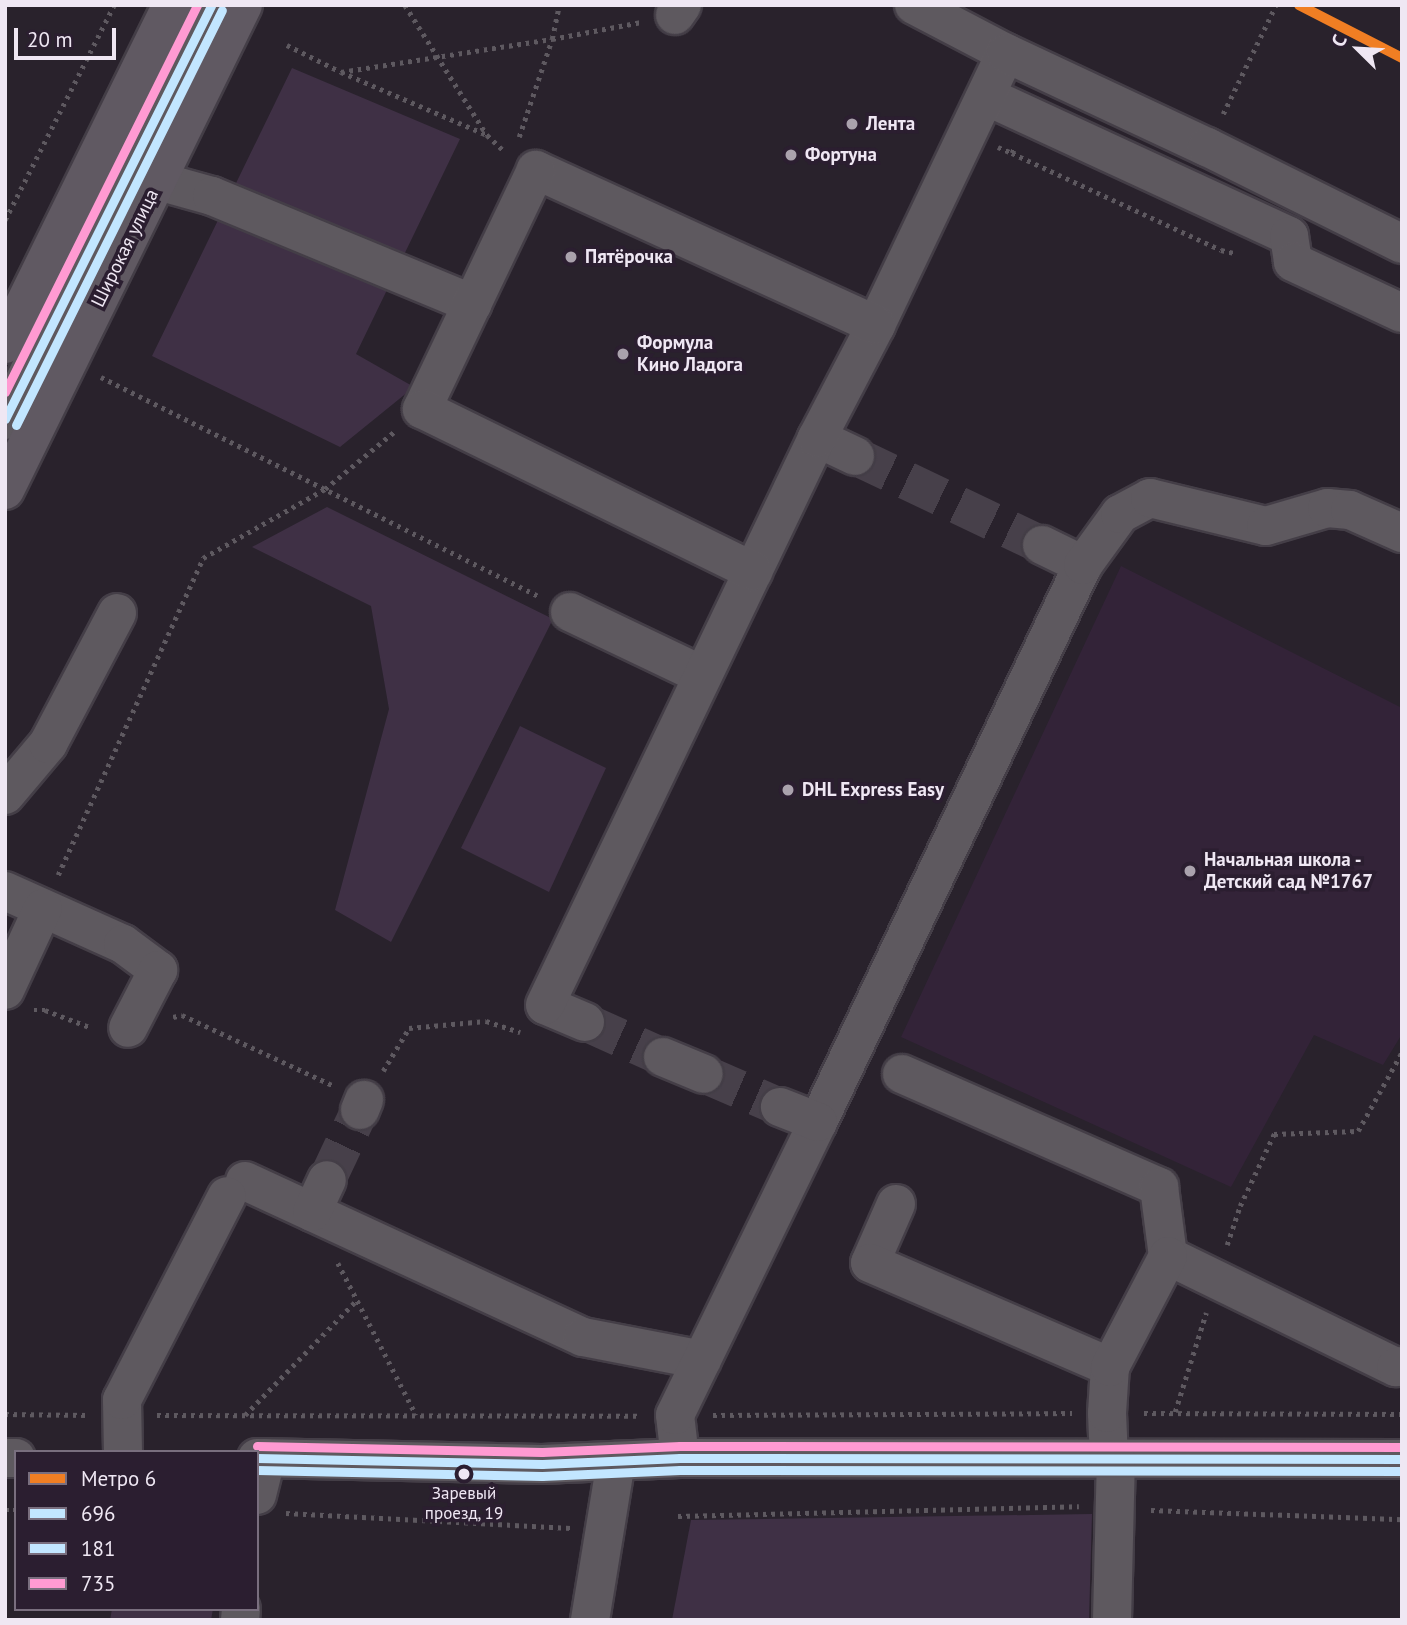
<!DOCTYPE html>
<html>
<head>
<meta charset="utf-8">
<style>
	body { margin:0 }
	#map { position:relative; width:1407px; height:1625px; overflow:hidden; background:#29222c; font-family:"PT Sans",sans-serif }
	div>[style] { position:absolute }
	.built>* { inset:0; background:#332338 }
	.green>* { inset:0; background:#3f3045 }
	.minor-tunnel>* { height:38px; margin-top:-19px; transform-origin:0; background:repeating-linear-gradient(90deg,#47404a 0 38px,transparent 0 57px) }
	.path>* { height:4.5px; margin-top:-2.25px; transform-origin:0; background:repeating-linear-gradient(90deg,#5e5960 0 3.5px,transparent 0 8.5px) }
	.roads { filter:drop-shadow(2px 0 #443e47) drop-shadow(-2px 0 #443e47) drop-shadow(0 2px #443e47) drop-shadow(0 -2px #443e47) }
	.minor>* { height:38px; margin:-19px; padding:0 19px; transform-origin:19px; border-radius:19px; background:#5e595f }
	.major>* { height:38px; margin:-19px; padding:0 19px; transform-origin:19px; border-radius:19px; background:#605962 }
	.bus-1>* { height:9px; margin:-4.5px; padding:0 4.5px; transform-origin:4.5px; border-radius:4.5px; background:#c2e6ff }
	.bus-2>* { height:9px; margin:-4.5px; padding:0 4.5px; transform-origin:4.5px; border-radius:4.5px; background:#c2e6ff }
	.bus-3>* { height:9px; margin:-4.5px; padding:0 4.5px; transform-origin:4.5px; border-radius:4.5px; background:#ff9ad2 }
	.metro-1>* { height:10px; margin:-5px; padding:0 5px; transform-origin:5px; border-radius:5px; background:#f07e23 }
	.dots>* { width:19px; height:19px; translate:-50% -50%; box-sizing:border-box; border:4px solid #2b1e30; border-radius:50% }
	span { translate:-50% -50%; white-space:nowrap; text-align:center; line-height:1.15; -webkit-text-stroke:7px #2b1e30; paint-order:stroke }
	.bus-label { font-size:17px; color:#efe7f3 }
	.poi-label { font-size:19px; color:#efe7f3; font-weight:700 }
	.left { translate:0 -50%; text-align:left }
	.street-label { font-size:19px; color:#efe7f3 }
	.frame { position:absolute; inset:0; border:7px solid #efe7f3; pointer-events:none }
	.legend { position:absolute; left:14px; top:1450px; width:245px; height:161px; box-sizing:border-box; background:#2b1e30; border:2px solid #796e7e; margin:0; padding:9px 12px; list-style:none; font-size:21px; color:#efe7f3 }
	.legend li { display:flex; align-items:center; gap:14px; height:35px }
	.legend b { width:35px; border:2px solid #796e7e }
	.north { position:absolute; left:1323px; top:14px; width:70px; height:70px; -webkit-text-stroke:5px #2b1e30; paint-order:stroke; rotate:294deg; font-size:19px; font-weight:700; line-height:28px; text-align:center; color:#efe7f3 }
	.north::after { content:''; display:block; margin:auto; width:24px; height:32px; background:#efe7f3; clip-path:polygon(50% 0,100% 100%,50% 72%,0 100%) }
	.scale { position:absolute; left:14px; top:28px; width:102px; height:32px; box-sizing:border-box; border:4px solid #efe7f3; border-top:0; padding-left:9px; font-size:21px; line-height:24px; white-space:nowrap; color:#efe7f3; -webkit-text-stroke:5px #2b1e30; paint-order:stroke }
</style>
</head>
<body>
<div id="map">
	<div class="built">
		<div style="clip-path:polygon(1121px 566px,1402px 708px,1402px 1034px,1383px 1065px,1314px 1035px,1231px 1187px,901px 1037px)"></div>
	</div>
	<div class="green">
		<div style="clip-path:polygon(292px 68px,460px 139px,356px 354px,414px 387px,340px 447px,152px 356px)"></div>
		<div style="clip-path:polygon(327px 507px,553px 619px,391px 942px,335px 910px,389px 709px,371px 606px,252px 547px)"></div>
		<div style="clip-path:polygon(520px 726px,606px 768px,549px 892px,461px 848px)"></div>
		<div style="clip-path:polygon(1092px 1514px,1089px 1620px,672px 1620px,691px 1520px)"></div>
		<div style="clip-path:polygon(112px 1609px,213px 1609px,211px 1620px,110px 1620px)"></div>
	</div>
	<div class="minor-tunnel">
		<div style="left:855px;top:456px;width:207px;rotate:25.5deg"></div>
		<div style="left:585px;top:1022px;width:85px;rotate:24.2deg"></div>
		<div style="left:704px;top:1074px;width:83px;rotate:23.5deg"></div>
		<div style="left:327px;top:1180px;width:77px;rotate:-64.8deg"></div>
	</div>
	<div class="path">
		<div style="left:405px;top:5px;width:154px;rotate:57.8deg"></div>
		<div style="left:487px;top:135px;width:25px;rotate:43deg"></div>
		<div style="left:287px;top:45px;width:60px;rotate:26.6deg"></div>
		<div style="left:341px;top:72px;width:159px;rotate:23.3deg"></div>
		<div style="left:341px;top:72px;width:214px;rotate:-8.9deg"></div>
		<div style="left:552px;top:39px;width:91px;rotate:-10.8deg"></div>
		<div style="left:1223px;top:114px;width:121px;rotate:-64.1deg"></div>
		<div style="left:519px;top:137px;width:103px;rotate:-71.4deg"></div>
		<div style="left:552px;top:39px;width:35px;rotate:-78deg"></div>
		<div style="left:998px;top:147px;width:15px;rotate:23deg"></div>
		<div style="left:1012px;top:153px;width:8px;rotate:-67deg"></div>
		<div style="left:1012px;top:153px;width:230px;rotate:24.9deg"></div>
		<div style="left:1221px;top:250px;width:13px;rotate:13deg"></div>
		<div style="left:5px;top:220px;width:241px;rotate:-63.1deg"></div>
		<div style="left:101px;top:377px;width:492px;rotate:26.6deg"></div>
		<div style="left:58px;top:875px;width:349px;rotate:-65.4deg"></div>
		<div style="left:203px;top:558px;width:140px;rotate:-29.5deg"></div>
		<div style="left:325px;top:489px;width:89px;rotate:-39.6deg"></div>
		<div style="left:34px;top:1010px;width:11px"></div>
		<div style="left:45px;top:1010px;width:50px;rotate:21deg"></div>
		<div style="left:173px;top:1017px;width:9px;rotate:-13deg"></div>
		<div style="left:182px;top:1015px;width:168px;rotate:25deg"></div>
		<div style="left:383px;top:1071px;width:50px;rotate:-58.8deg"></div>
		<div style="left:409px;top:1028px;width:77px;rotate:-5.2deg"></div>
		<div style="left:486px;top:1021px;width:36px;rotate:18deg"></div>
		<div style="left:1227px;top:1245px;width:41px;rotate:-71.6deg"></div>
		<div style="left:1240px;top:1206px;width:80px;rotate:-64.7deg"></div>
		<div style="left:1274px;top:1134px;width:84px;rotate:-2deg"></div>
		<div style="left:1358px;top:1131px;width:90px;rotate:-60.9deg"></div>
		<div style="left:338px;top:1263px;width:171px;rotate:62.8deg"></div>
		<div style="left:1175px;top:1412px;width:104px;rotate:-72.6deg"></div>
		<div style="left:1144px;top:1413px;width:258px;rotate:0.2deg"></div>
		<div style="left:5px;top:1414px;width:83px;rotate:0.7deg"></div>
		<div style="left:157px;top:1415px;width:484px;rotate:0.1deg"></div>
		<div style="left:245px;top:1415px;width:161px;rotate:-45.8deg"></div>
		<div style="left:713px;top:1415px;width:359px;rotate:-0.3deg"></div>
		<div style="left:5px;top:1510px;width:11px"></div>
		<div style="left:1151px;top:1510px;width:251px;rotate:2.1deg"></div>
		<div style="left:286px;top:1513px;width:285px;rotate:3deg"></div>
		<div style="left:678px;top:1516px;width:401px;rotate:-1.4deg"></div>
	</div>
	<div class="roads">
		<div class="minor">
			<div style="left:914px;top:5px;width:104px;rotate:27.6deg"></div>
			<div style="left:675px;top:15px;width:12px;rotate:-55deg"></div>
			<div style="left:986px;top:96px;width:334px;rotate:24.8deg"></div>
			<div style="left:1289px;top:236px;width:26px;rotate:81deg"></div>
			<div style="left:1293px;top:262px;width:120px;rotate:25.1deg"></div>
			<div style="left:158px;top:181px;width:56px;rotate:15.5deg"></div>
			<div style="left:212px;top:196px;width:282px;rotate:22.5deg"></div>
			<div style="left:876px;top:325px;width:301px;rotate:-64.5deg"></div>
			<div style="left:1006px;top:53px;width:222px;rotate:25.1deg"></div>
			<div style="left:1207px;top:147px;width:218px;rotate:26.4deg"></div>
			<div style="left:5px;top:420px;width:463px;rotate:-63.6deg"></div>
			<div style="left:817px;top:438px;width:42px;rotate:25.3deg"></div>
			<div style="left:1042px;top:545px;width:46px;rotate:26deg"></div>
			<div style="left:570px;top:612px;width:146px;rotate:25.5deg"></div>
			<div style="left:5px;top:795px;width:67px;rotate:-49.9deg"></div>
			<div style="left:48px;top:744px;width:148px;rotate:-62.2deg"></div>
			<div style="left:5px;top:891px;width:129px;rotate:24.2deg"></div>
			<div style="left:123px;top:944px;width:44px;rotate:36.6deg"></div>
			<div style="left:158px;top:970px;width:65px;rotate:117.3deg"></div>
			<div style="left:5px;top:990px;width:90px;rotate:-65.1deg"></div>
			<div style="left:585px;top:1022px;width:43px;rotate:-157deg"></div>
			<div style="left:545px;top:1005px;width:629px;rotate:-64.37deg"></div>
			<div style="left:817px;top:438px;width:127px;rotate:-62.4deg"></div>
			<div style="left:876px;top:325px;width:374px;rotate:-155.5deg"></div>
			<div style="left:536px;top:170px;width:265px;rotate:115.5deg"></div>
			<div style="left:422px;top:409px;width:369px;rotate:26.1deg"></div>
			<div style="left:663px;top:1057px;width:44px;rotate:22.5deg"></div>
			<div style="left:902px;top:1074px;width:281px;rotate:23.7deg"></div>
			<div style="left:1159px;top:1187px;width:70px;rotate:82.6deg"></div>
			<div style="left:1168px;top:1256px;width:254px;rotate:26deg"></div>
			<div style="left:1396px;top:1367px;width:6px;rotate:-9deg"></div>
			<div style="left:360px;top:1110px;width:11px;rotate:-68deg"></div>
			<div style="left:818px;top:1122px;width:617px;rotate:-64.56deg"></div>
			<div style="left:1083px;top:565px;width:63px;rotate:-54deg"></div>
			<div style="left:1120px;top:514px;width:34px;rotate:-28deg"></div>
			<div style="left:1150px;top:498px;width:119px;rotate:13.6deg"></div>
			<div style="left:1266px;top:526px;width:64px;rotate:-16.4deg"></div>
			<div style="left:1327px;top:508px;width:23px;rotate:5deg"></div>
			<div style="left:1350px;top:510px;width:57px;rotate:23.9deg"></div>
			<div style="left:245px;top:1181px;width:372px;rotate:24.8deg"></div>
			<div style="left:583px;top:1337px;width:121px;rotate:10.9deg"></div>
			<div style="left:896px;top:1204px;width:64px;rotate:113.8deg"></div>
			<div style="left:870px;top:1263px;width:262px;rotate:23.4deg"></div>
			<div style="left:312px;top:1212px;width:35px;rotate:-65deg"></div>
			<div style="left:123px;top:1452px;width:52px;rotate:-91.1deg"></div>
			<div style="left:122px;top:1400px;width:229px;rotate:-62.8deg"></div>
			<div style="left:5px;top:1458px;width:11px"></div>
			<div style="left:257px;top:1458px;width:285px;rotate:1.2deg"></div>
			<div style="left:542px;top:1464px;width:138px;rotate:-2.5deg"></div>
			<div style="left:680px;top:1458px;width:722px;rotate:0.08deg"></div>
			<div style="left:680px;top:1458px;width:43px;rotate:-96.6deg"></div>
			<div style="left:675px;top:1415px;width:326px;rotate:-64deg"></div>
			<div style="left:818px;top:1122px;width:41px;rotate:-158.5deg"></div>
			<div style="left:1109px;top:1459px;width:46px;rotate:-92.5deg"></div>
			<div style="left:1107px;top:1413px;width:46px;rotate:-86.3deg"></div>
			<div style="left:1110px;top:1367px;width:125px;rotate:-62.4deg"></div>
			<div style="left:257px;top:1495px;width:38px;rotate:-76deg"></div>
			<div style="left:240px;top:1620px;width:11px;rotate:-85deg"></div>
			<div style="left:590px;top:1620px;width:161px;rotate:-80.7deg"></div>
			<div style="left:1112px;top:1620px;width:161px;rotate:-88.6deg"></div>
		</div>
		<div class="major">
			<div style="left:5px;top:344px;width:378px;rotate:-63.8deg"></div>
			<div style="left:5px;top:490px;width:540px;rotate:-63.86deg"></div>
		</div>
	</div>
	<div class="bus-1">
		<div style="left:5px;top:419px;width:462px;rotate:-63.5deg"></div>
		<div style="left:257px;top:1458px;width:285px;rotate:1.2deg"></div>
		<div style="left:542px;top:1464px;width:138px;rotate:-2.5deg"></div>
		<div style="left:680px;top:1458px;width:722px;rotate:0.08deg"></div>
	</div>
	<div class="bus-2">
		<div style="left:16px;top:425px;width:463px;rotate:-63.6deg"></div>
		<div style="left:257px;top:1470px;width:285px;rotate:1.2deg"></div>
		<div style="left:542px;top:1476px;width:138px;rotate:-2.5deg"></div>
		<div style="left:680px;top:1470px;width:722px;rotate:0.08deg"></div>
	</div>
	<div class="bus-3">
		<div style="left:5px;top:392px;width:432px;rotate:-63.6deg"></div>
		<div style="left:257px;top:1446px;width:285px;rotate:1.2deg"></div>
		<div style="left:542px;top:1452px;width:138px;rotate:-2.5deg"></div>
		<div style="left:680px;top:1446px;width:722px;rotate:0.08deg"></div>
	</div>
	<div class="metro-1">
		<div style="left:1299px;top:5px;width:116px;rotate:27.2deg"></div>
	</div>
	<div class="dots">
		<div style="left:852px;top:124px;background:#aaa2ad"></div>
		<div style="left:791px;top:155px;background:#aaa2ad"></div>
		<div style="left:571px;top:257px;background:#aaa2ad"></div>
		<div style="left:623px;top:354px;background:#aaa2ad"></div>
		<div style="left:788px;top:790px;background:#aaa2ad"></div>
		<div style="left:1190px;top:871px;background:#aaa2ad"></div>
		<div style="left:464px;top:1474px;background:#efe7f3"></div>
	</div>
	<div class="bus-label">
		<span style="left:464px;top:1504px">Заревый<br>проезд, 19</span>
	</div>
	<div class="poi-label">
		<span class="left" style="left:866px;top:124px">Лента</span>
		<span class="left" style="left:805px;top:155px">Фортуна</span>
		<span class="left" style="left:585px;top:257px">Пятёрочка</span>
		<span class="left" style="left:637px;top:354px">Формула<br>Кино Ладога</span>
		<span class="left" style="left:802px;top:790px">DHL Express Easy</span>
		<span class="left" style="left:1204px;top:871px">Начальная школа -<br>Детский сад №1767</span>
	</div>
	<div class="street-label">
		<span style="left:125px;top:248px;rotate:-64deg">Широкая улица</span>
	</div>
	<div class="frame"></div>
	<ul class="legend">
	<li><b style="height:9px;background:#f07e23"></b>Метро 6</li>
	<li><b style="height:9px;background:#c2e6ff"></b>696</li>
	<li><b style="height:9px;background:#c2e6ff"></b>181</li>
	<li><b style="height:9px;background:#ff9ad2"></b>735</li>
	</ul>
	<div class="north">С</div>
	<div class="scale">20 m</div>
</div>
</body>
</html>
